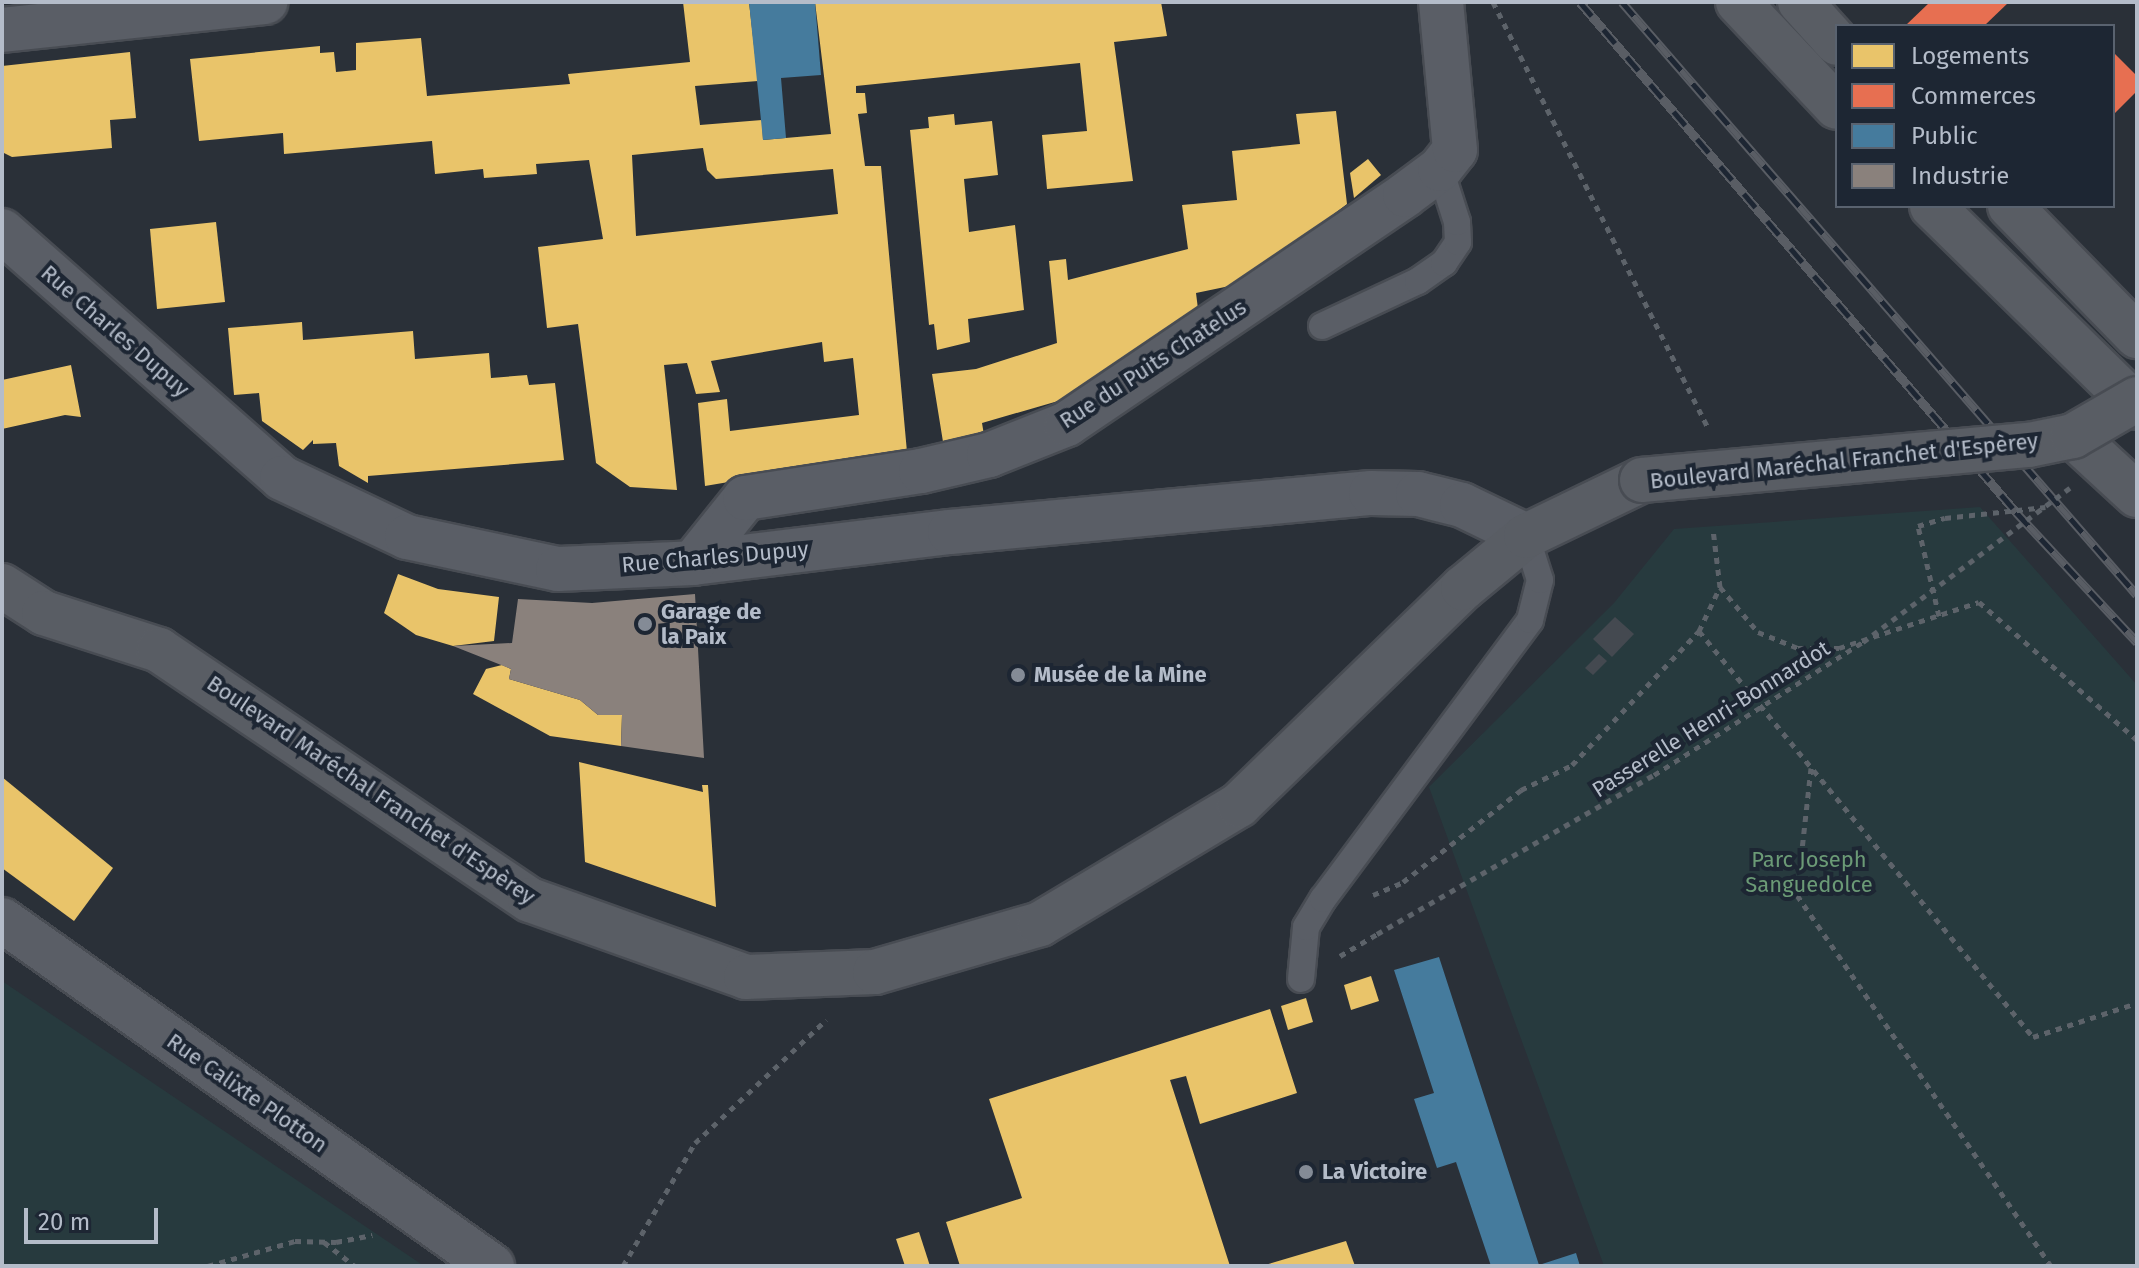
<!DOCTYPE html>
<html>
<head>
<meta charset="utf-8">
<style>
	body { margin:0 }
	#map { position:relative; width:2139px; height:1268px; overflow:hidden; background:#2a3038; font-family:"Fira Sans",sans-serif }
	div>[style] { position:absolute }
	.green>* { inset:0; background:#273a3e }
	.homes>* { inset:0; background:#e9c46a }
	.shops>* { inset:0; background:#e76f51 }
	.public>* { inset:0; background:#457b9d }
	.industry>* { inset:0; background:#8a817c }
	.building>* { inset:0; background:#444950 }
	.path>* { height:5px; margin-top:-2.5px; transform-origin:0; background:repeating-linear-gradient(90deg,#5d636a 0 6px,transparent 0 12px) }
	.roads { filter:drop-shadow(2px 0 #484c53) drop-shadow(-2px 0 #484c53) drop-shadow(0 2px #484c53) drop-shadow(0 -2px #484c53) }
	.service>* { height:26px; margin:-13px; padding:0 13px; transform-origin:13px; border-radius:13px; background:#5a5e66 }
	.minor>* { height:44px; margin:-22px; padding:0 22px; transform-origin:22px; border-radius:22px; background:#5a5e66 }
	.tertiary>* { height:44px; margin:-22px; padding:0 22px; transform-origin:22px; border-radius:22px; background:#5a5e66 }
	.secondary>* { height:44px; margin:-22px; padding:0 22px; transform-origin:22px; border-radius:22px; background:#595d64 }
	.rail>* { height:9px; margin-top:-4.5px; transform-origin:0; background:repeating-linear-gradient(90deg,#1d2633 0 18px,#595d64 0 36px); box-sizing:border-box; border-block:2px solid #595d64 }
	.path-bridge>* { height:5px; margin-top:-2.5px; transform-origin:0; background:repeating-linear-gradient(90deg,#5d636a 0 6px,transparent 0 12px) }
	.bridges { filter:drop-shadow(2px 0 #484c53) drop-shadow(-2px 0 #484c53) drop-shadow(0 2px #484c53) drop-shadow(0 -2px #484c53) }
	.secondary-bridge>* { height:44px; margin:-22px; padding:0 22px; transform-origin:22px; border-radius:22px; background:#595d64 }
	.dots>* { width:22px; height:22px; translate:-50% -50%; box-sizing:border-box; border:4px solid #1d2633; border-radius:50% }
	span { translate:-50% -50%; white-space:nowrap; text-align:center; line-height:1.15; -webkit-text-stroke:8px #1d2633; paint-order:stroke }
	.street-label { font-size:22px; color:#b4bcc9 }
	.poi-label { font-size:22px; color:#b4bcc9; font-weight:700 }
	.left { translate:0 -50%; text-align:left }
	.park-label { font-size:22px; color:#6b9a76 }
	.frame { position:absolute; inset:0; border:4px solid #b4bcc9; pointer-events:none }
	.legend { position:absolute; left:1835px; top:24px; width:280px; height:184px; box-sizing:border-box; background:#1d2633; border:2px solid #59626f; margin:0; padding:10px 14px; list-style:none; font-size:24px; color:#b4bcc9 }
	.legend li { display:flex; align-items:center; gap:16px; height:40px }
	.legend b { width:40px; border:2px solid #59626f }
	.scale { position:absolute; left:24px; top:1208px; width:134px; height:36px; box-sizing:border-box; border:4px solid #b4bcc9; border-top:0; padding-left:10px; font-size:24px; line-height:28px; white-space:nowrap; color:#b4bcc9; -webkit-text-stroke:6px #1d2633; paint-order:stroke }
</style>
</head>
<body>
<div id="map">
	<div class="green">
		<div style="clip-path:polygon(1980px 507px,2137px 685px,2137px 1266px,1604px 1266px,1429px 787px,1614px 603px,1674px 529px)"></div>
		<div style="clip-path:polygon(2px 981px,424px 1266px,2px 1266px)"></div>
	</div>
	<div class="homes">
		<div style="clip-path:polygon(evenodd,683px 2px,749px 2px,758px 81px,695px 86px,700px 125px,762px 120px,763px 140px,831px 134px,815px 2px,1161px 2px,1167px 36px,1114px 42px,1133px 181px,1047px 189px,1042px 135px,1087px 131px,1080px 63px,856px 86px,856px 93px,865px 93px,867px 113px,858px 114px,865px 166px,881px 166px,907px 452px,705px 486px,698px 403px,727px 399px,730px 431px,859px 415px,853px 358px,824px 362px,822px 342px,711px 361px,720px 392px,696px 394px,687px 363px,664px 365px,677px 490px,630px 487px,596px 463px,578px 324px,547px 328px,538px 247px,603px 239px,589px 160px,536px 164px,537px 174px,484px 178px,483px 169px,435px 174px,432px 141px,284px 154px,283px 133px,199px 141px,190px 59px,320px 46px,320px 53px,334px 52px,336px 72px,356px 70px,356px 43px,421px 38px,427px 96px,570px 84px,568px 74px,690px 62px,683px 2px,703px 148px,707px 170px,716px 179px,833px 169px,838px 214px,636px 236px,632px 155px,703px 148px)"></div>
		<div style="clip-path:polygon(130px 52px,136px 118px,110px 120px,112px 148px,12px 157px,2px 152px,2px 66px)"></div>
		<div style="clip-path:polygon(1336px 111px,1347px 204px,1244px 283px,1196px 293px,1199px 317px,1065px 399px,982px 423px,985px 441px,944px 448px,932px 374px,976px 369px,1057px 343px,1049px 261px,1066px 259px,1068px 280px,1188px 249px,1182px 205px,1237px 200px,1232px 151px,1300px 144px,1296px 114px)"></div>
		<div style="clip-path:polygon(954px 114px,955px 125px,992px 121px,998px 175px,964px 179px,969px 232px,1015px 225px,1024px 310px,968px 319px,970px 342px,937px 350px,934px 324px,929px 325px,910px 130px,929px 128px,928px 117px)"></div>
		<div style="clip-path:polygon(1368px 159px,1381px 175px,1354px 198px,1350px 173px)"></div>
		<div style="clip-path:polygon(216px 222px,225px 302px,157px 309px,150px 229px)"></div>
		<div style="clip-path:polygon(302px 322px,303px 340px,413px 331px,415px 359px,489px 353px,491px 378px,527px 375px,529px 385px,555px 383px,564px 460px,368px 476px,368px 483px,339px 466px,336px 443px,313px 444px,313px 440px,303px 450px,262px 421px,259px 393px,234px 395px,228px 328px)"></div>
		<div style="clip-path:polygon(71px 365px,81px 417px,65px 415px,2px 429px,2px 380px)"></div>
		<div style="clip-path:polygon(398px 574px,438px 589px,499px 597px,494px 641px,453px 646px,416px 635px,384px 613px)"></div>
		<div style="clip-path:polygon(502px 665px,511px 669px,509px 679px,580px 700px,598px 715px,622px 715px,621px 746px,550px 736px,473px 694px,486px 669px)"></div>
		<div style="clip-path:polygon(579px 762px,703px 792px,702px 785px,708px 785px,716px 907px,585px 862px)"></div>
		<div style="clip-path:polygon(2px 777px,113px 868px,74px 921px,2px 868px)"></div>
		<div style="clip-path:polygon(1371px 976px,1379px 1001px,1351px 1010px,1344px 985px)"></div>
		<div style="clip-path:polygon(1306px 998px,1313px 1022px,1288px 1030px,1281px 1006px)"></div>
		<div style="clip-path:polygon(1270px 1009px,1297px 1093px,1200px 1124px,1186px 1076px,1170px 1080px,1230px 1266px,960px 1266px,946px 1222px,1022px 1198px,989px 1099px)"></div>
		<div style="clip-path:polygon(919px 1232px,930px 1266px,905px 1266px,896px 1239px)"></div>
		<div style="clip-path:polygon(1346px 1241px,1355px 1266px,1265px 1266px,1265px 1265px)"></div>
	</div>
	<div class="shops">
		<div style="clip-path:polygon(1930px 2px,2009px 2px,1984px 26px,1905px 26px)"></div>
		<div style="clip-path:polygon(2113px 52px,2137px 76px,2137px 91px,2113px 115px)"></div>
	</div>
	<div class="public">
		<div style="clip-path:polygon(749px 2px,815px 2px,821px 75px,781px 78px,786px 138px,763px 140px)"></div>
		<div style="clip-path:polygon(1439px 957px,1539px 1265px,1576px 1253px,1580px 1266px,1491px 1266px,1456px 1162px,1437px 1168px,1414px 1099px,1434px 1093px,1394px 970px)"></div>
	</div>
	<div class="industry">
		<div style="clip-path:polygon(695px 594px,704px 758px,621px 746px,622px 715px,598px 715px,580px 700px,509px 679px,511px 669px,453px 646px,512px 643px,518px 599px,592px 603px)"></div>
	</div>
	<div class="building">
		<div style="clip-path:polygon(1615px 617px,1634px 634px,1612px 657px,1593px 639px)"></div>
		<div style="clip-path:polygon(1599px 654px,1607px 661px,1593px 675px,1585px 668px)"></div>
	</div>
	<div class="path">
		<div style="left:1493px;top:2px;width:479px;rotate:63.2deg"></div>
		<div style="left:1720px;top:587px;width:59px;rotate:49.8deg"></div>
		<div style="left:1758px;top:632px;width:43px;rotate:21.8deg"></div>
		<div style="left:1798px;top:648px;width:41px"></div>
		<div style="left:1839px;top:648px;width:147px;rotate:-18.2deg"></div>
		<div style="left:1979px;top:602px;width:210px;rotate:41.1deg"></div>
		<div style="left:1939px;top:616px;width:92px;rotate:-103.1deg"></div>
		<div style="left:1918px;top:526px;width:28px;rotate:-17deg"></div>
		<div style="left:1699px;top:631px;width:526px;rotate:50.56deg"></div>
		<div style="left:2033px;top:1037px;width:109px;rotate:-18.1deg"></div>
		<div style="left:1811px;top:768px;width:128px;rotate:96.3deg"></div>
		<div style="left:1797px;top:895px;width:450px;rotate:55.6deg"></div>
		<div style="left:1373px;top:895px;width:33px;rotate:-23deg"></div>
		<div style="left:1403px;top:882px;width:150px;rotate:-37.9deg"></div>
		<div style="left:1521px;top:790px;width:57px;rotate:-26.1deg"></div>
		<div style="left:1572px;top:765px;width:185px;rotate:-46.5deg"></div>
		<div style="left:1699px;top:631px;width:49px;rotate:-64.5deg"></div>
		<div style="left:1720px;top:587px;width:58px;rotate:-96.9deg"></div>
		<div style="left:1340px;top:956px;width:43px;rotate:-30.7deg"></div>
		<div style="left:324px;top:1242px;width:39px;rotate:38deg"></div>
		<div style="left:208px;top:1266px;width:91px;rotate:-16deg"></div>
		<div style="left:295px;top:1241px;width:41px;rotate:1.4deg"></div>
		<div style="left:336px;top:1242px;width:37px;rotate:-11deg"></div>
		<div style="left:623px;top:1266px;width:143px;rotate:-59.7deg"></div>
		<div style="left:695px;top:1143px;width:180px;rotate:-43.2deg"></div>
	</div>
	<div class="roads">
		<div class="service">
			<div style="left:1322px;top:326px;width:106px;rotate:-25.1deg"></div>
			<div style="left:1418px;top:281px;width:32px;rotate:-35deg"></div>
			<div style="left:1444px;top:263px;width:25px;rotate:-56deg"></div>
			<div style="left:1458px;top:242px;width:20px;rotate:-93deg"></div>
			<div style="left:1457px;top:222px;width:56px;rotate:-107.8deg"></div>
			<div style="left:1301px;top:979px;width:52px;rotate:-84.5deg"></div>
			<div style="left:1306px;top:927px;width:33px;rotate:-59deg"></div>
			<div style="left:1323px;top:899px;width:347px;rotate:-53.4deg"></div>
			<div style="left:1530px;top:620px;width:41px;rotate:-76deg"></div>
			<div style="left:1540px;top:580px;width:46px;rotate:-107.7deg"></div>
		</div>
		<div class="minor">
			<div style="left:2px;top:30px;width:265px;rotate:-6.1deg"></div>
			<div style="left:2px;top:231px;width:373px;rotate:41.4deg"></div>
			<div style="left:282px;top:478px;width:138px;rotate:25.3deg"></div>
			<div style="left:407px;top:537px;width:154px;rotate:12deg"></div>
			<div style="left:558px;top:569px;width:135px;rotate:-2.5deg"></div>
			<div style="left:693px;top:563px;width:259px;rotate:-6.9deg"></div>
			<div style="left:950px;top:532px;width:423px;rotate:-5.3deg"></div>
			<div style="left:1371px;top:493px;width:47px;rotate:1.2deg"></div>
			<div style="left:1418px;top:494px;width:45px;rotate:14deg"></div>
			<div style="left:1462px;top:505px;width:71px;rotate:25.8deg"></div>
			<div style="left:693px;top:563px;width:83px;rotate:-51.3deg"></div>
			<div style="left:745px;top:498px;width:178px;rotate:-8.7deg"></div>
			<div style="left:921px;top:471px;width:70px;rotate:-13.2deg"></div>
			<div style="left:989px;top:455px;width:84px;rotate:-21.7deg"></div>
			<div style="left:1067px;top:424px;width:408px;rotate:-34.1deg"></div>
			<div style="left:1405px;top:195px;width:44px;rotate:-36.6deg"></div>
			<div style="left:1440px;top:169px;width:24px;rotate:-52deg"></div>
			<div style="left:1455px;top:150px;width:149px;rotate:-95.4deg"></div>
		</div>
		<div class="tertiary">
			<div style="left:2px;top:920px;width:600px;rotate:35.23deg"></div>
		</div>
		<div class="secondary">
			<div style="left:1738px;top:2px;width:144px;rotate:46.7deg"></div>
			<div style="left:1800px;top:2px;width:55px;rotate:47.9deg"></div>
			<div style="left:1932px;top:206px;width:287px;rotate:44.4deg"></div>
			<div style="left:2010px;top:206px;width:182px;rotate:45.7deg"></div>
			<div style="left:2073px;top:436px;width:87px;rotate:42.7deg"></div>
			<div style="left:2px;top:586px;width:50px;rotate:32.7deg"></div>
			<div style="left:44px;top:613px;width:121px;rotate:17.8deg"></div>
			<div style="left:159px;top:650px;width:447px;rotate:34deg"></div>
			<div style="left:530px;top:900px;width:229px;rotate:19.6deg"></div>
			<div style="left:746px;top:977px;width:129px;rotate:-2.2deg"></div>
			<div style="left:875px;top:972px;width:172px;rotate:-16.2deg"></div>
			<div style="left:1040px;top:924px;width:232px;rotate:-30.9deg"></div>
			<div style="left:1239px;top:805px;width:312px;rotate:-44.1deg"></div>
			<div style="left:1463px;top:588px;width:82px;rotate:-39.5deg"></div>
			<div style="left:1526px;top:536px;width:129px;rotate:-25.8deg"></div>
		</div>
	</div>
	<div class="rail">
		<div style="left:1580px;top:2px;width:671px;rotate:49.47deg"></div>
		<div style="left:2016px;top:512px;width:178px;rotate:47.1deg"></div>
		<div style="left:1622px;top:2px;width:785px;rotate:49.03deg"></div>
	</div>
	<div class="path-bridge">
		<div style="left:1945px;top:518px;width:101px;rotate:-6.3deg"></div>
		<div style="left:1377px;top:934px;width:319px;rotate:-29.9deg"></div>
		<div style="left:1654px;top:775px;width:248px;rotate:-32.5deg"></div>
		<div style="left:1863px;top:642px;width:264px;rotate:-36.7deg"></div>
	</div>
	<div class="bridges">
		<div class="secondary-bridge">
			<div style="left:1642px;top:480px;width:389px;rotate:-5.2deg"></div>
			<div style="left:2029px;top:445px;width:45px;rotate:-11.6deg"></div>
			<div style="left:2073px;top:436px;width:74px;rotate:-30deg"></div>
		</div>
	</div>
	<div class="dots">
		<div style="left:645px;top:624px;background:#848b96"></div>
		<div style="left:1018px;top:675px;background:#848b96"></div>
		<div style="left:1306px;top:1172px;background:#848b96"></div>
	</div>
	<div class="street-label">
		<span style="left:115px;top:331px;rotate:41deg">Rue Charles Dupuy</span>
		<span style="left:1153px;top:364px;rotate:-33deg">Rue du Puits Chatelus</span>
		<span style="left:1844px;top:461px;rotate:-6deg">Boulevard Maréchal Franchet d'Espèrey</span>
		<span style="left:715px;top:557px;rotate:-5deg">Rue Charles Dupuy</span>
		<span style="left:1711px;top:719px;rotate:-32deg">Passerelle Henri-Bonnardot</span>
		<span style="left:371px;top:790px;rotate:34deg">Boulevard Maréchal Franchet d'Espèrey</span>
		<span style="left:247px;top:1093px;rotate:35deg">Rue Calixte Plotton</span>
	</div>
	<div class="poi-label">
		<span class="left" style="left:661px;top:624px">Garage de<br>la Paix</span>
		<span class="left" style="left:1034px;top:675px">Musée de la Mine</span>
		<span class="left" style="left:1322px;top:1172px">La Victoire</span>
	</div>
	<div class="park-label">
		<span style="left:1809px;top:872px">Parc Joseph<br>Sanguedolce</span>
	</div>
	<div class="frame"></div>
	<ul class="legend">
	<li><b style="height:22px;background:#e9c46a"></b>Logements</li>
	<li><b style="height:22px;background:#e76f51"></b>Commerces</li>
	<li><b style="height:22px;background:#457b9d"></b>Public</li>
	<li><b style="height:22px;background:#8a817c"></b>Industrie</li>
	</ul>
	<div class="scale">20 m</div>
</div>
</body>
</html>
